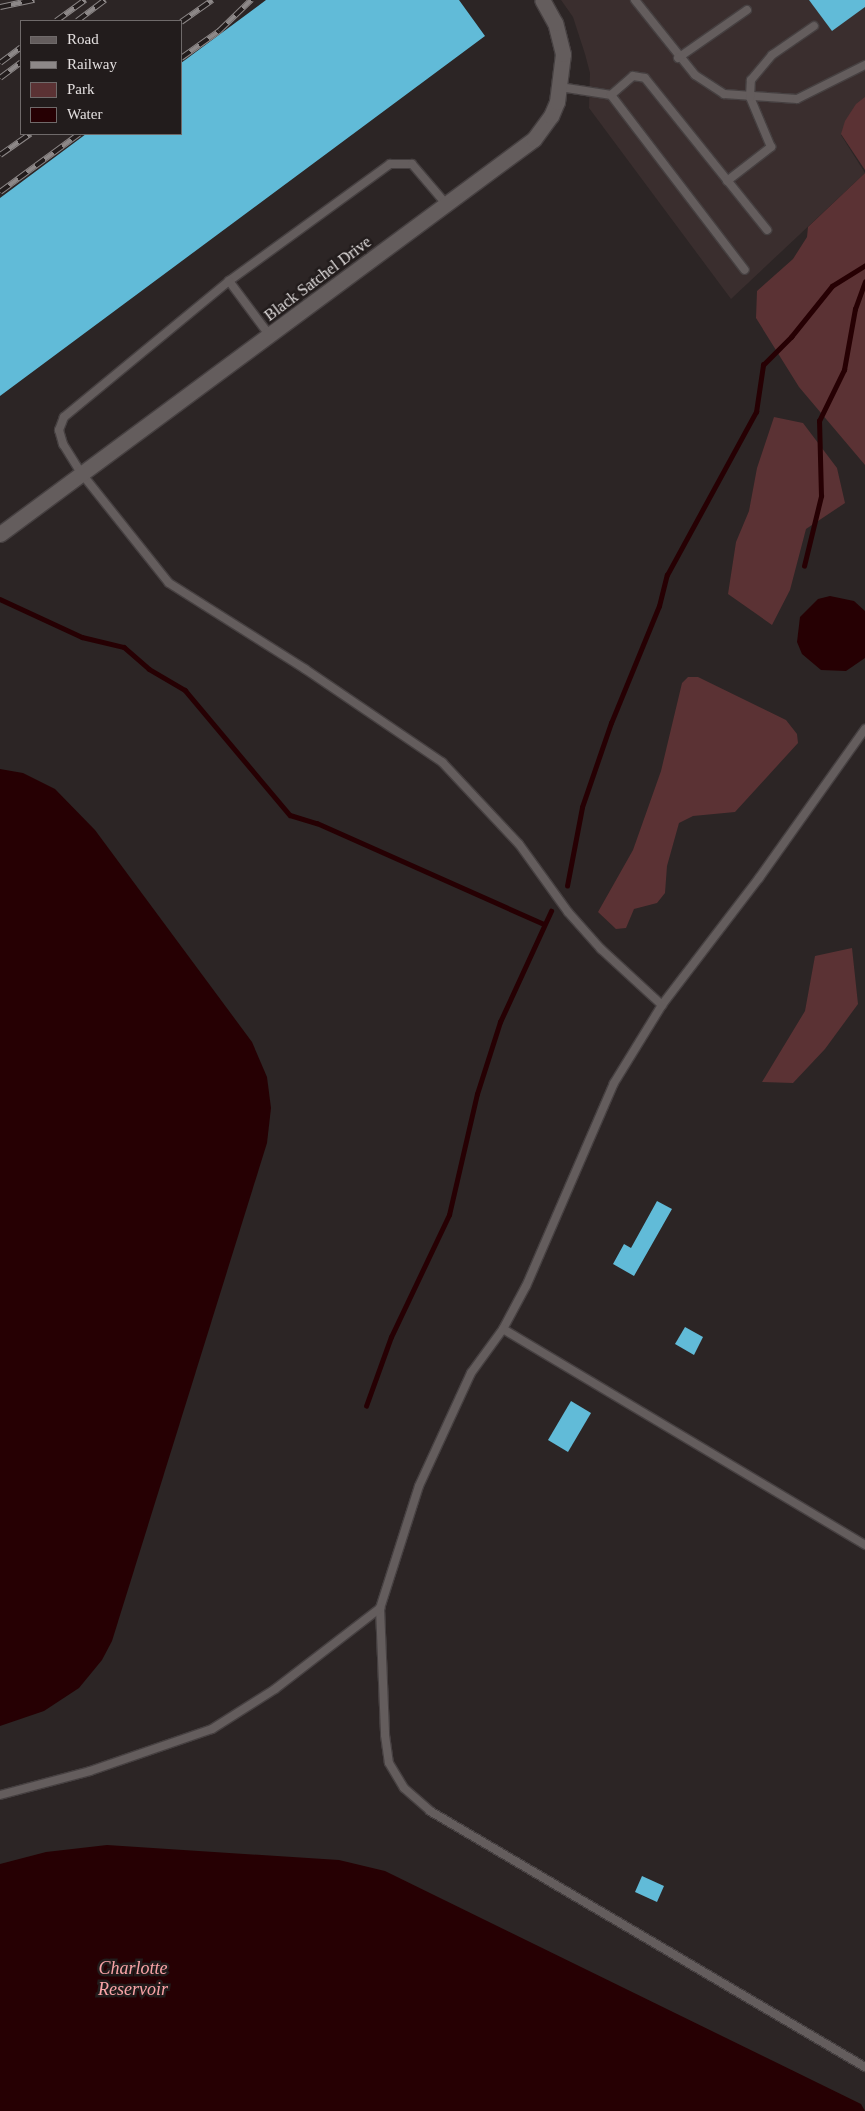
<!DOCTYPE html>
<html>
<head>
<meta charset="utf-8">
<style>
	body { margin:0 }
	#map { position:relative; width:865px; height:2111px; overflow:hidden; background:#2c2525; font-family:"Times New Roman",serif }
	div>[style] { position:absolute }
	.built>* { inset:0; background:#3a2e2e }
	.green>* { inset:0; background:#5b3234 }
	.water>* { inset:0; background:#260003 }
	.stream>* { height:4.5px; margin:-2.25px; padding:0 2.25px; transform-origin:2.25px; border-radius:2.25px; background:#260003 }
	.building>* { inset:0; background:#61bbd8 }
	.roads { filter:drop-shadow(1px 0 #464041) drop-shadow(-1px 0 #464041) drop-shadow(0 1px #464041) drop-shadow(0 -1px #464041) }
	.lane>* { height:8px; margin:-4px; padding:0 4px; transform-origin:4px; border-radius:4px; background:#645d5d }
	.street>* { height:15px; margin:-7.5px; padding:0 7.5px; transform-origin:7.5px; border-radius:7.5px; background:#645d5d }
	.rail>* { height:5.5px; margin-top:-2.75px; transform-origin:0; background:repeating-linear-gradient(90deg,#221c1c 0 11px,#8d8888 0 22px); box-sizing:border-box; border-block:1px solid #8d8888 }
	span { translate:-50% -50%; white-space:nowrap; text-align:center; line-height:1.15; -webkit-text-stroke:5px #221c1c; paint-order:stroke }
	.street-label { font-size:16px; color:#e3dfdf }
	.water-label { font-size:18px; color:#f9a4a7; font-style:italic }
	.legend { position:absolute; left:20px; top:20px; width:162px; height:115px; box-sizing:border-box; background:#221c1c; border:1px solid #6f6a6a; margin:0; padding:6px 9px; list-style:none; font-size:15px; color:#e3dfdf }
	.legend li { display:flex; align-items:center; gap:10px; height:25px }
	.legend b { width:25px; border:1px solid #6f6a6a }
</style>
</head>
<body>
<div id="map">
	<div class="built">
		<div style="clip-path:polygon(561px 0,865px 0,865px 117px,841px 135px,865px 173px,731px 299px,589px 108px,590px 73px,585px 54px,573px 17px)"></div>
	</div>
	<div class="green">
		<div style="clip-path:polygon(865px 97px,865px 170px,841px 134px,845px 121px,856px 104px)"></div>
		<div style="clip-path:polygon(865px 173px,865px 465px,799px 387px,756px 318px,757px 291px,793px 259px,807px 237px,808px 227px)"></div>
		<div style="clip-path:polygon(774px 417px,803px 423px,837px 468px,845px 503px,806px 529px,790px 590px,772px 625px,728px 594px,736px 542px,749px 511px,757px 468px)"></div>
		<div style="clip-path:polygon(688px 677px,698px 677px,786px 720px,797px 734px,798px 743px,735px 812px,693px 816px,679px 823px,667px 866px,665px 893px,657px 903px,634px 909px,626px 928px,616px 929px,598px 912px,633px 850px,661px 771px,682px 683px)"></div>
		<div style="clip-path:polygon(852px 948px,858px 1004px,825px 1049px,793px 1083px,762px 1082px,805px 1011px,815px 956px)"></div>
	</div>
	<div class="water">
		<div style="clip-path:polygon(830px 596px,854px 601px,865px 611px,865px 658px,846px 671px,821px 670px,802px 654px,797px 642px,800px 617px,818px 599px)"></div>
		<div style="clip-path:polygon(0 769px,23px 773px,55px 789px,95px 830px,252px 1042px,267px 1077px,271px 1108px,267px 1143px,112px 1641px,102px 1660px,79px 1688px,44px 1711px,0 1726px)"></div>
		<div style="clip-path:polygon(107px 1845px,339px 1860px,385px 1871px,861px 2104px,865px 2111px,0 2111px,0 1864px,46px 1852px)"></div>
	</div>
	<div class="stream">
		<div style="left:804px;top:566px;width:72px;rotate:-76.3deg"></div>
		<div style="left:821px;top:496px;width:75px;rotate:-91.5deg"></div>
		<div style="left:819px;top:421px;width:57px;rotate:-63.9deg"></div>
		<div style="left:844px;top:370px;width:62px;rotate:-79.8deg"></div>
		<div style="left:855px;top:309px;width:29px;rotate:-70deg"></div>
		<div style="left:0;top:599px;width:90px;rotate:24.9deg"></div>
		<div style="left:82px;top:637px;width:43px;rotate:13.4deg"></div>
		<div style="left:124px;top:647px;width:33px;rotate:41deg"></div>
		<div style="left:149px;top:669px;width:42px;rotate:30.3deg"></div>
		<div style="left:185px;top:690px;width:163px;rotate:50deg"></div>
		<div style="left:290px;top:815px;width:28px;rotate:17deg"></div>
		<div style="left:317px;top:823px;width:248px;rotate:24deg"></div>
		<div style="left:567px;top:886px;width:80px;rotate:-79.2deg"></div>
		<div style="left:582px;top:807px;width:89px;rotate:-71deg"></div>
		<div style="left:611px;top:723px;width:126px;rotate:-67.7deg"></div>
		<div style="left:659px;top:606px;width:32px;rotate:-76deg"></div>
		<div style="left:667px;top:575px;width:186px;rotate:-61.4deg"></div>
		<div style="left:756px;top:412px;width:48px;rotate:-81.5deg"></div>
		<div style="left:763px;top:365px;width:40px;rotate:-45deg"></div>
		<div style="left:791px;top:337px;width:65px;rotate:-51.2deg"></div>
		<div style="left:832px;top:286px;width:39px;rotate:-32deg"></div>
		<div style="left:366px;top:1406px;width:73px;rotate:-70.1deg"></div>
		<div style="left:391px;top:1337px;width:135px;rotate:-64.6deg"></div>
		<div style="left:449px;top:1215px;width:124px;rotate:-77deg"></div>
		<div style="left:477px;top:1094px;width:76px;rotate:-72.3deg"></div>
		<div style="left:500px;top:1022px;width:122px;rotate:-65.3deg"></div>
	</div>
	<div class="building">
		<div style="clip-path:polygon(266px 0,459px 0,485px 36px,0 396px,0 198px,86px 134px,181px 134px,181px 63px)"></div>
		<div style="clip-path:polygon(809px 0,865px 0,865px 7px,832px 31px)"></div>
		<div style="clip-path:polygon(657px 1201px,672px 1209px,634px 1276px,613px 1264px,624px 1244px,631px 1248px)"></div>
		<div style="clip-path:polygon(685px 1327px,703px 1337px,694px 1355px,675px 1344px)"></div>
		<div style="clip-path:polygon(571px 1401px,591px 1413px,568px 1452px,548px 1440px)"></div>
		<div style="clip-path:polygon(642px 1876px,664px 1886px,657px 1902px,635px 1892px)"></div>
	</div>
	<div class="roads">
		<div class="lane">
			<div style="left:635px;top:0;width:96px;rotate:51.3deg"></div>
			<div style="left:695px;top:75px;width:35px;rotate:33deg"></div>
			<div style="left:724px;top:94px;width:73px;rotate:3.9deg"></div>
			<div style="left:797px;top:99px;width:76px;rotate:-26.6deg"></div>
			<div style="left:678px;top:58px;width:84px;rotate:-34.8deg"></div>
			<div style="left:560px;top:87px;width:52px;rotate:8.9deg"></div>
			<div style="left:611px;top:95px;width:220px;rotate:52.6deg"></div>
			<div style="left:611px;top:95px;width:29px;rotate:-41deg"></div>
			<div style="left:633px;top:76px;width:12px;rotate:9deg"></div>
			<div style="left:645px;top:78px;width:195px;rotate:51.2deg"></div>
			<div style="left:727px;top:181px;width:56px;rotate:-37.7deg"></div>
			<div style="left:771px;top:147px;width:54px;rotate:-112.8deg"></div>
			<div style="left:750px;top:97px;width:17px;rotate:-87deg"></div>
			<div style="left:751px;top:80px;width:33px;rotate:-50deg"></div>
			<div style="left:772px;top:55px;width:51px;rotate:-34.6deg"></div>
			<div style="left:229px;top:281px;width:199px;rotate:-36deg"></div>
			<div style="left:390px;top:164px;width:22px"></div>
			<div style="left:412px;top:164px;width:54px;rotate:49.5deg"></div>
			<div style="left:270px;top:336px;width:69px;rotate:-126.7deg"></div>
			<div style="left:229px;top:281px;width:214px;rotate:140.5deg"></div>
			<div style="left:64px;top:417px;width:14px;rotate:111deg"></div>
			<div style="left:59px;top:430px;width:15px;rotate:74deg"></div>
			<div style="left:63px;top:444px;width:36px;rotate:58deg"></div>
			<div style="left:82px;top:474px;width:139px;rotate:51.4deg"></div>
			<div style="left:169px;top:583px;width:161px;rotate:32.3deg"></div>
			<div style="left:305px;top:669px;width:166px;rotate:34.2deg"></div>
			<div style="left:442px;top:762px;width:112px;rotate:46.8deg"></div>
			<div style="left:519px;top:844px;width:84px;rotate:54.2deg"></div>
			<div style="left:568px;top:912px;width:50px;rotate:48.3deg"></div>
			<div style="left:601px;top:949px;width:83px;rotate:42.6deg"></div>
			<div style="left:865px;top:729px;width:183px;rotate:125.4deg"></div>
			<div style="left:759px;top:878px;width:160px;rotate:127.4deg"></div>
			<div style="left:662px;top:1005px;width:92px;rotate:121.6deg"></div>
			<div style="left:614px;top:1083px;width:221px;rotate:113.4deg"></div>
			<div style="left:526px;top:1286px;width:49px;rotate:118.1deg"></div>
			<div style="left:503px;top:1329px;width:422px;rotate:30.8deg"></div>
			<div style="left:503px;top:1329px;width:54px;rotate:126deg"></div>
			<div style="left:471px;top:1373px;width:124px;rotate:114.7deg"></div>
			<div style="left:419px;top:1486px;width:128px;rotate:107.7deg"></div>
			<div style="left:380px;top:1608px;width:127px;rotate:87.7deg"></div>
			<div style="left:385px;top:1735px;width:28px;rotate:82deg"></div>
			<div style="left:389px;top:1763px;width:29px;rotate:59deg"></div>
			<div style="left:404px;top:1788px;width:35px;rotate:41deg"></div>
			<div style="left:430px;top:1811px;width:505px;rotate:30.48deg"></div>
			<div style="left:0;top:1795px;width:93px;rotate:-14.9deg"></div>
			<div style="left:90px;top:1771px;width:129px;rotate:-19deg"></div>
			<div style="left:212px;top:1729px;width:75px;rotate:-32.4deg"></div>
			<div style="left:275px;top:1689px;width:133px;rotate:-37.6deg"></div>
		</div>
		<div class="street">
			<div style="left:0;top:534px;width:664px;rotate:-36.49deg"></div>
			<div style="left:534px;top:139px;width:29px;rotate:-54deg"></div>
			<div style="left:551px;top:116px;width:15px;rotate:-67deg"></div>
			<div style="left:557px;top:102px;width:48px;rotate:-82.9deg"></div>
			<div style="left:563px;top:54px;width:32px;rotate:-104deg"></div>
			<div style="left:555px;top:23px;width:26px;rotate:-119deg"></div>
		</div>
	</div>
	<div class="rail">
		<div style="left:0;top:7px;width:35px;rotate:-12deg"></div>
		<div style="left:56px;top:21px;width:36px;rotate:-36deg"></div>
		<div style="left:77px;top:21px;width:35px;rotate:-37deg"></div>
		<div style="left:181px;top:22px;width:38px;rotate:-35deg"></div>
		<div style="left:181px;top:58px;width:47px;rotate:-35.4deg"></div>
		<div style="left:219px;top:31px;width:45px;rotate:-44.1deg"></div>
		<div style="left:0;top:63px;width:26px;rotate:-37deg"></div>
		<div style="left:0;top:78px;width:26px;rotate:-37deg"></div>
		<div style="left:0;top:155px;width:37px;rotate:-35deg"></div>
		<div style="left:0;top:192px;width:98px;rotate:-36.3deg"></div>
	</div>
	<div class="street-label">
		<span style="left:318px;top:279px;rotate:-37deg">Black Satchel Drive</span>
	</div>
	<div class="water-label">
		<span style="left:133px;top:1979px">Charlotte<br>Reservoir</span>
	</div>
	<ul class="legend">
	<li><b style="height:6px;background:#645d5d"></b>Road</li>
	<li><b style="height:6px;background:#8d8888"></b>Railway</li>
	<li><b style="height:14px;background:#5b3234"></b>Park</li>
	<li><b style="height:14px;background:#260003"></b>Water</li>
	</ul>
</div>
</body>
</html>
